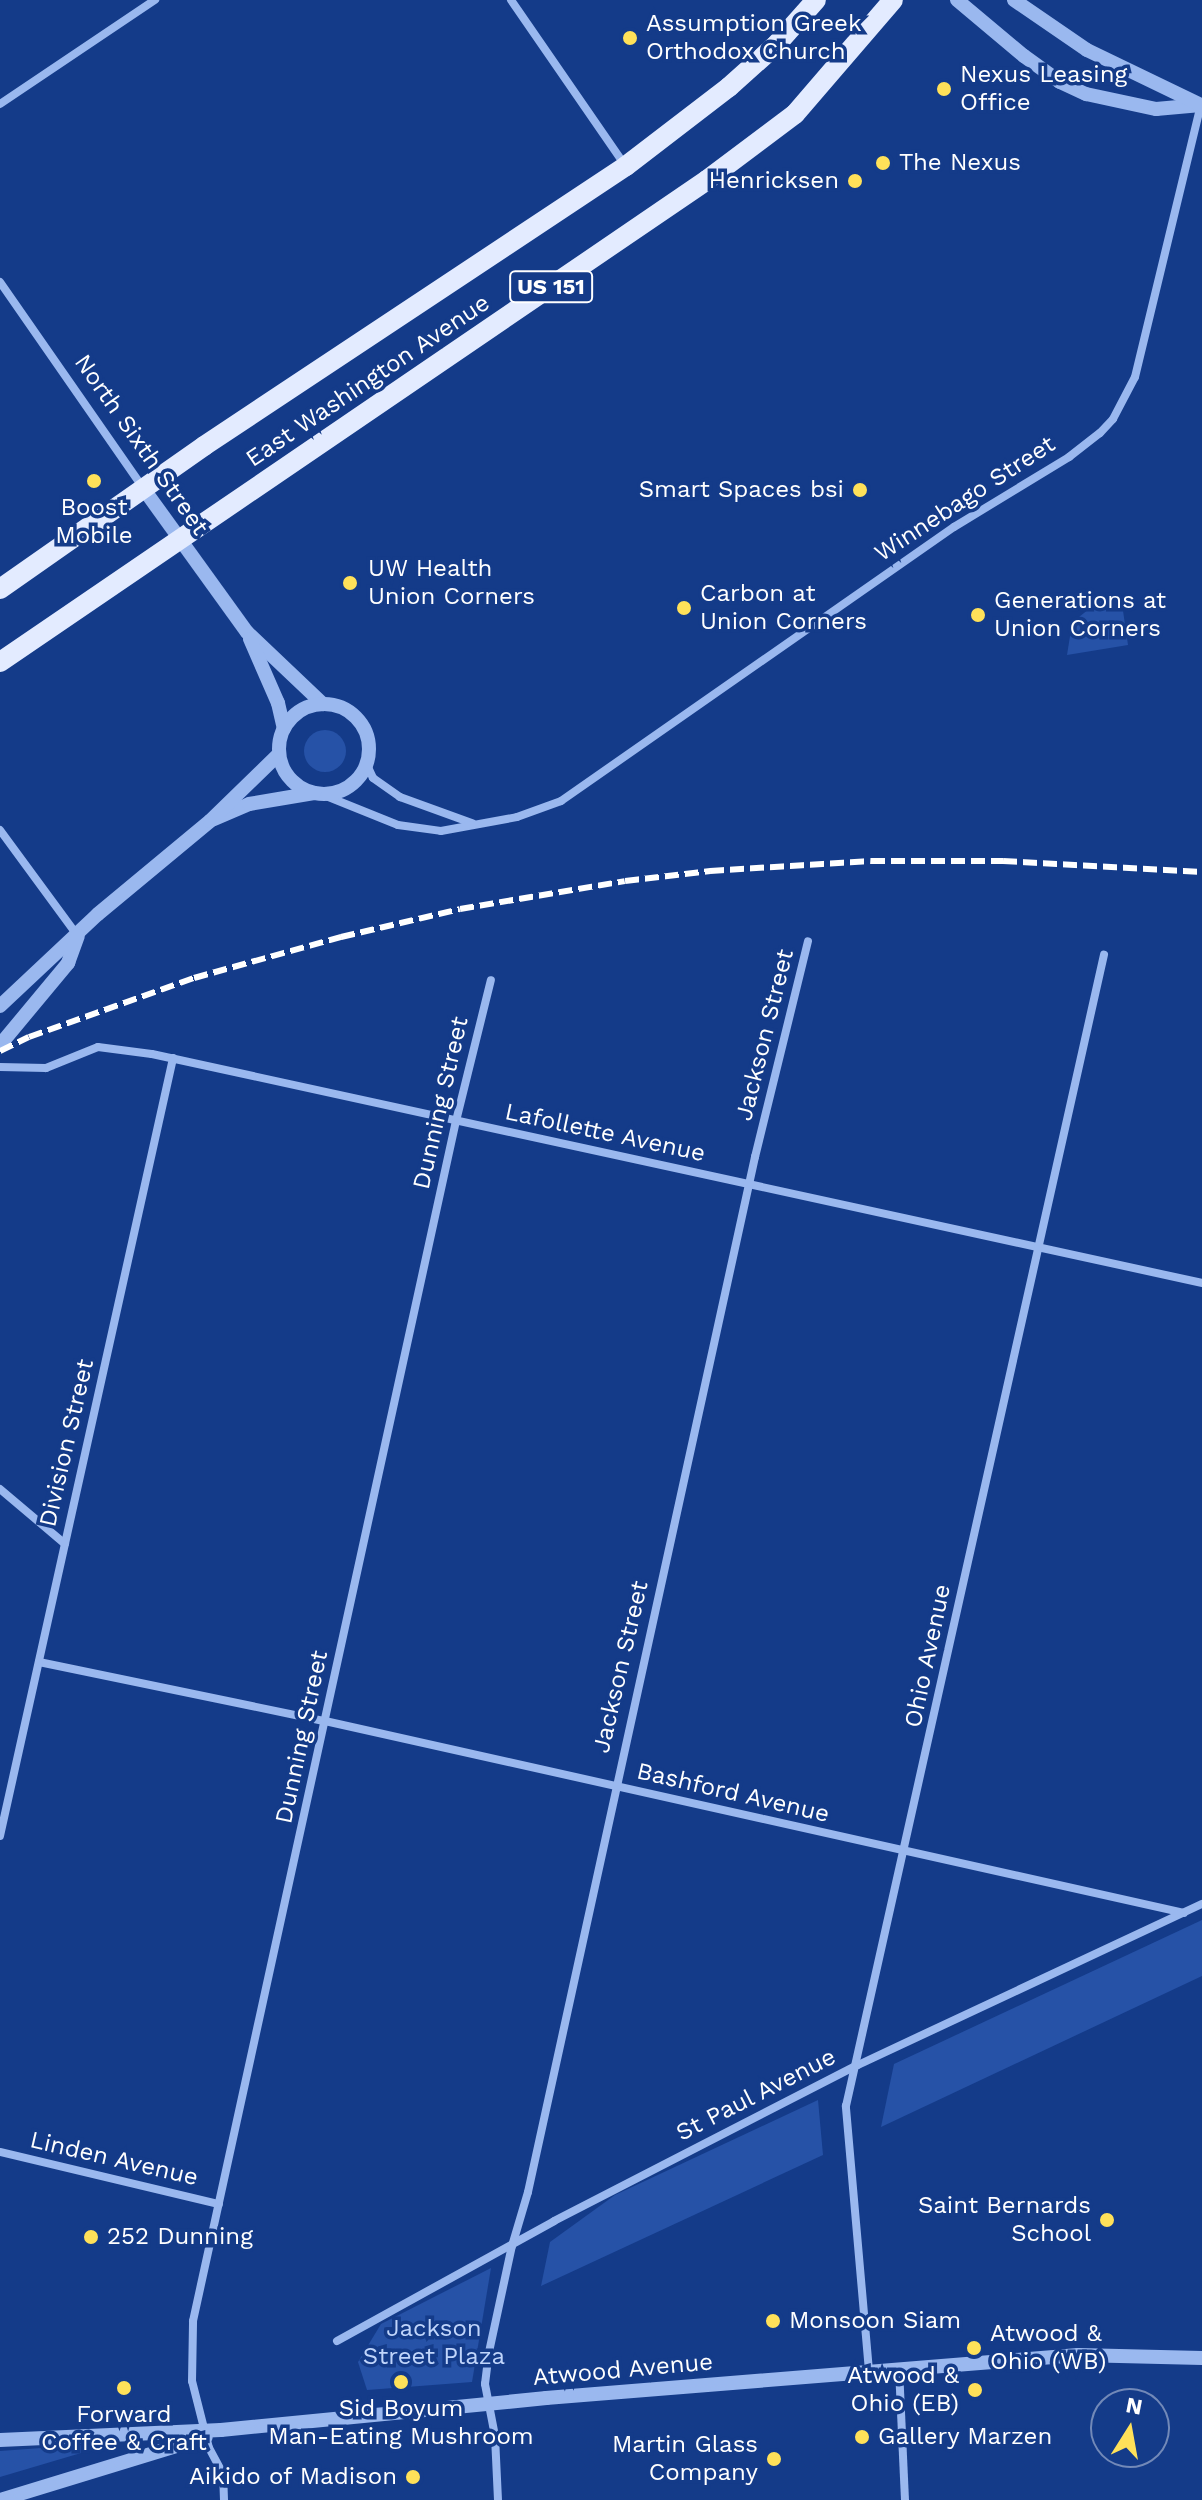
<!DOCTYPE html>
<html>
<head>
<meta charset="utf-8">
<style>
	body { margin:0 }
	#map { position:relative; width:1202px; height:2500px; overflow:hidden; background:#143b89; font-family:"Work Sans",sans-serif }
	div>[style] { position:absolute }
	.green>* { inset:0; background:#2652a7 }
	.round { border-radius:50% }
	.minor>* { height:8px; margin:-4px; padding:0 4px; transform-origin:4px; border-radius:4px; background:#9ab8ef }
	.tertiary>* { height:14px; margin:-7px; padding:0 7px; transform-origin:7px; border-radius:7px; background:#9ab8ef }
	.tertiary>.ring { margin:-7px; padding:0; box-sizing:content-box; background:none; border:14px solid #9ab8ef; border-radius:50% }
	.primary>* { height:20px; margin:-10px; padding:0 10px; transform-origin:10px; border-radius:10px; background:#e3ebff }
	.rail>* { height:6px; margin-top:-3px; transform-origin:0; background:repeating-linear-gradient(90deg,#fff 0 14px,transparent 0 20px) }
	.dots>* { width:22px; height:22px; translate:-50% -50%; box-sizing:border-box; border:4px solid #143b89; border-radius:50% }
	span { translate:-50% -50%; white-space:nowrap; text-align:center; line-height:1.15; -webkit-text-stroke:7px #143b89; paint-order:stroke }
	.shield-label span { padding:2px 6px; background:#143b89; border:2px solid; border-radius:6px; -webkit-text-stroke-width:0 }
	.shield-label { font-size:22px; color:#fff; font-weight:700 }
	.poi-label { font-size:24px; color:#fff }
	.left { translate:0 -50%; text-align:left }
	.right { translate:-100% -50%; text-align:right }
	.street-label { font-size:24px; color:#fff }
	.park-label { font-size:24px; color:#c0d5fb }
	.north { position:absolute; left:1090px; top:2388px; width:80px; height:80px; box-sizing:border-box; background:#143b89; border:2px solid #7289b8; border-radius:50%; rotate:11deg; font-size:22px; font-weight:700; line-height:32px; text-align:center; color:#fff }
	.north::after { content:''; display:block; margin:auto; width:28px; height:36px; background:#ffe159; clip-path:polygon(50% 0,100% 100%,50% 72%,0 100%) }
</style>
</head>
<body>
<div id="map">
	<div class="green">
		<div style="clip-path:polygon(1121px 597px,1128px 645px,1067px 655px,1071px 630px,1079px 617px,1099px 601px)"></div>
		<div class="round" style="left:304px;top:730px;width:42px;height:42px"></div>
		<div style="clip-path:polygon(1202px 1920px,1202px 1976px,881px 2127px,894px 2064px)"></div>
		<div style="clip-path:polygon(818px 2100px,823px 2155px,541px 2286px,550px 2242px,615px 2195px)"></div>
		<div style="clip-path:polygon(491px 2268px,472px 2382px,367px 2390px,358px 2362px,381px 2324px)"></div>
		<div style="clip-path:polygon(97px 2444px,108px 2445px,0 2477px,0 2451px)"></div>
	</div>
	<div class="minor">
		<div style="left:511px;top:0;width:201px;rotate:55.4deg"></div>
		<div style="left:0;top:104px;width:187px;rotate:-33.9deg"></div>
		<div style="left:0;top:282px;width:251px;rotate:55.2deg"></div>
		<div style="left:367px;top:765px;width:14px;rotate:65deg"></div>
		<div style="left:373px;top:778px;width:33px;rotate:35deg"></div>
		<div style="left:400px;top:797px;width:77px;rotate:19.9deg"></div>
		<div style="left:321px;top:794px;width:83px;rotate:21.9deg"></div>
		<div style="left:398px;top:825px;width:43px;rotate:7.9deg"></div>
		<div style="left:441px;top:831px;width:77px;rotate:-10.4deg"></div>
		<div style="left:517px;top:817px;width:47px;rotate:-20deg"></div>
		<div style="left:561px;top:801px;width:479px;rotate:-34.9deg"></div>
		<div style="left:954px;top:527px;width:135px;rotate:-31.3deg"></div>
		<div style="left:1069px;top:457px;width:39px;rotate:-38deg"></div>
		<div style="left:1100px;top:433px;width:19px;rotate:-47deg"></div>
		<div style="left:1113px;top:419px;width:47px;rotate:-62.4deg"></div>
		<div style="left:1135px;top:377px;width:280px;rotate:-76.4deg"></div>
		<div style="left:0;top:830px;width:130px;rotate:53.7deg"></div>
		<div style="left:0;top:1067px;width:46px;rotate:1.2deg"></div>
		<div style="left:46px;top:1068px;width:56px;rotate:-22deg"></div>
		<div style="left:98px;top:1047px;width:54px;rotate:7.4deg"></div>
		<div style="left:152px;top:1054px;width:1075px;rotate:12.3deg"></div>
		<div style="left:0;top:1489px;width:85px;rotate:40.2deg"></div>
		<div style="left:39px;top:1662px;width:292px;rotate:11.7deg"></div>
		<div style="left:325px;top:1721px;width:880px;rotate:12.6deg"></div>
		<div style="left:0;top:1836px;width:797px;rotate:-77.46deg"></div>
		<div style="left:0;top:2152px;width:225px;rotate:13.4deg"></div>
		<div style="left:337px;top:2341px;width:248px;rotate:-28.9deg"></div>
		<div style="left:554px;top:2221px;width:342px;rotate:-27.2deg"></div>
		<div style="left:858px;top:2065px;width:380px;rotate:-25.1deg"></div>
		<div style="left:899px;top:2368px;width:132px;rotate:87.4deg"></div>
		<div style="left:869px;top:2371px;width:266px;rotate:-95deg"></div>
		<div style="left:846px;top:2106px;width:1180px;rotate:-77.37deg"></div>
		<div style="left:224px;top:2500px;width:26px;rotate:-92deg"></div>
		<div style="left:223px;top:2474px;width:30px;rotate:-118deg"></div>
		<div style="left:209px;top:2448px;width:69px;rotate:-104.2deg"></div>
		<div style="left:192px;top:2381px;width:60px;rotate:-89deg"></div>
		<div style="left:193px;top:2321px;width:1228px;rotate:-77.64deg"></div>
		<div style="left:456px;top:1121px;width:145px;rotate:-76.1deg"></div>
		<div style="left:498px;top:2500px;width:64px;rotate:-92.7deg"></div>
		<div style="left:495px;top:2436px;width:53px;rotate:-100.9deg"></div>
		<div style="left:485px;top:2384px;width:32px;rotate:-83deg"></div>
		<div style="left:489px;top:2352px;width:108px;rotate:-77.8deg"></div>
		<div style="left:512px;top:2246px;width:56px;rotate:-73.5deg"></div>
		<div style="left:528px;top:2192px;width:1060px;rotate:-77.63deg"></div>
		<div style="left:755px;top:1157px;width:222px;rotate:-76.2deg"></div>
	</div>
	<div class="tertiary">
		<div style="left:957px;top:0;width:87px;rotate:39.9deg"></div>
		<div style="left:1024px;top:56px;width:44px;rotate:35.8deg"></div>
		<div style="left:1060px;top:82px;width:29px;rotate:25deg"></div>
		<div style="left:1086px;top:94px;width:72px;rotate:12.1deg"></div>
		<div style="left:1156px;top:109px;width:45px;rotate:-5.1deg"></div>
		<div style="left:1014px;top:0;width:88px;rotate:34.4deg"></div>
		<div style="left:1087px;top:50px;width:127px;rotate:25.8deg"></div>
		<div style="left:143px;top:488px;width:178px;rotate:54.2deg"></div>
		<div style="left:247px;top:632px;width:105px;rotate:43.5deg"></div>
		<div style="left:250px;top:639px;width:70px;rotate:66.4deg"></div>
		<div style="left:278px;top:703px;width:26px;rotate:77deg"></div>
		<div class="ring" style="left:279px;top:704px;width:76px;height:76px"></div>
		<div style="left:214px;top:819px;width:38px;rotate:-23deg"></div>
		<div style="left:249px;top:804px;width:66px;rotate:-9.6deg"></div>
		<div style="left:0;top:1006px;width:134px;rotate:-43.2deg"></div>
		<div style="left:98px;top:914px;width:146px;rotate:-39.7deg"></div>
		<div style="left:210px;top:821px;width:96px;rotate:-44.2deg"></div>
		<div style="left:0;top:1045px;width:107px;rotate:-50.3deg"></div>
		<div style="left:68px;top:963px;width:29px;rotate:-70deg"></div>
		<div style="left:0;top:2440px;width:221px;rotate:-2.6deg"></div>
		<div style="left:221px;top:2430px;width:327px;rotate:-5.6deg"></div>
		<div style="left:546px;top:2398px;width:534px;rotate:-4.62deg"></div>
		<div style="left:1078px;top:2355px;width:124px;rotate:1.4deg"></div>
		<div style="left:0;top:2500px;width:215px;rotate:-17deg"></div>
	</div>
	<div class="primary">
		<div style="left:0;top:589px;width:249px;rotate:-35deg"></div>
		<div style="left:204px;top:446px;width:506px;rotate:-33.56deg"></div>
		<div style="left:626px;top:166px;width:130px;rotate:-37.5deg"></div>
		<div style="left:729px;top:87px;width:63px;rotate:-41.8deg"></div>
		<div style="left:776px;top:45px;width:60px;rotate:-48.4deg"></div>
		<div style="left:0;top:662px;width:856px;rotate:-34.28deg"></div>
		<div style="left:707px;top:180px;width:110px;rotate:-36.9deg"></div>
		<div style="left:795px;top:114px;width:150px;rotate:-49.3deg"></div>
	</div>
	<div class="rail">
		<div style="left:0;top:1051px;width:32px;rotate:-26deg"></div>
		<div style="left:29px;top:1037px;width:175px;rotate:-19.7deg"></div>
		<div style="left:194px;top:978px;width:153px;rotate:-15.6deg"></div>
		<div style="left:341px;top:937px;width:122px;rotate:-13.2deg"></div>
		<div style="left:460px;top:909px;width:167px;rotate:-9.6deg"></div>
		<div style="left:625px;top:881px;width:86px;rotate:-6.7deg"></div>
		<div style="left:710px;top:871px;width:161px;rotate:-3.6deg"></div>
		<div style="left:871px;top:861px;width:132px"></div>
		<div style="left:1003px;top:861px;width:199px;rotate:3.2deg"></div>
	</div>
	<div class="dots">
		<div style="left:630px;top:38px;background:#ffe159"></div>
		<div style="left:944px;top:89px;background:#ffe159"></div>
		<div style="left:883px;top:163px;background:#ffe159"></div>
		<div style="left:855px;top:181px;background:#ffe159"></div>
		<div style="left:94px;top:481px;background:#ffe159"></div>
		<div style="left:860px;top:490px;background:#ffe159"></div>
		<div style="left:350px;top:583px;background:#ffe159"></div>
		<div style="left:684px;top:608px;background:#ffe159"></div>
		<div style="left:978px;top:615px;background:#ffe159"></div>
		<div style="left:1107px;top:2220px;background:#ffe159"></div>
		<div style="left:91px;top:2237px;background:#ffe159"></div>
		<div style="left:773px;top:2321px;background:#ffe159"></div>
		<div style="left:974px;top:2348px;background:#ffe159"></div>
		<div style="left:401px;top:2382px;background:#ffe159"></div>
		<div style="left:124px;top:2388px;background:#ffe159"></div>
		<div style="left:975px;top:2390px;background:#ffe159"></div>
		<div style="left:862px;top:2437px;background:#ffe159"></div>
		<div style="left:774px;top:2459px;background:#ffe159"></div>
		<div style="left:413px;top:2477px;background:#ffe159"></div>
	</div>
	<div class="shield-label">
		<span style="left:551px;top:287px">US 151</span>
	</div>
	<div class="poi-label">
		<span class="left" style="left:646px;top:38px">Assumption Greek<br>Orthodox Church</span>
		<span class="left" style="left:960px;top:89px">Nexus Leasing<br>Office</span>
		<span class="left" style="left:899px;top:163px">The Nexus</span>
		<span class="right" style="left:839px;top:181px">Henricksen</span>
		<span class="right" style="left:844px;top:490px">Smart Spaces bsi</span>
		<span style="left:94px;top:522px">Boost<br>Mobile</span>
		<span class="left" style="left:368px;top:583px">UW Health<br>Union Corners</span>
		<span class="left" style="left:700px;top:608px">Carbon at<br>Union Corners</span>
		<span class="left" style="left:994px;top:615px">Generations at<br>Union Corners</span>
		<span class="right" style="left:1091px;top:2220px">Saint Bernards<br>School</span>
		<span class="left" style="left:107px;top:2237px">252 Dunning</span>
		<span class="left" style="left:789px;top:2321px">Monsoon Siam</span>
		<span class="left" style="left:990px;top:2348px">Atwood &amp;<br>Ohio (WB)</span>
		<span class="right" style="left:959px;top:2390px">Atwood &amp;<br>Ohio (EB)</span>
		<span style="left:401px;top:2423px">Sid Boyum<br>Man-Eating Mushroom</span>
		<span style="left:124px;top:2429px">Forward<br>Coffee &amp; Craft</span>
		<span class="left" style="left:878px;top:2437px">Gallery Marzen</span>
		<span class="right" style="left:758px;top:2459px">Martin Glass<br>Company</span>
		<span class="right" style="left:397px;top:2477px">Aikido of Madison</span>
	</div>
	<div class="street-label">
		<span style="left:368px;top:381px;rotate:-34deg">East Washington Avenue</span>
		<span style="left:141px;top:445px;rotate:55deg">North Sixth Street</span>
		<span style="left:965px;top:499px;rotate:-33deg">Winnebago Street</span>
		<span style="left:765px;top:1035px;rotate:-76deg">Jackson Street</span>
		<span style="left:441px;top:1103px;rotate:-77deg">Dunning Street</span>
		<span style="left:605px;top:1133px;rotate:12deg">Lafollette Avenue</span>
		<span style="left:67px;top:1443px;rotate:-77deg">Division Street</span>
		<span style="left:928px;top:1656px;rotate:-78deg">Ohio Avenue</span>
		<span style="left:621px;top:1667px;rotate:-77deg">Jackson Street</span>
		<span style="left:302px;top:1737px;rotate:-78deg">Dunning Street</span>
		<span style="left:733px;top:1793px;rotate:13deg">Bashford Avenue</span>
		<span style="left:756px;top:2095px;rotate:-27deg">St Paul Avenue</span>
		<span style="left:114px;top:2159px;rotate:13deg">Linden Avenue</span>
		<span style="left:623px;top:2370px;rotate:-5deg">Atwood Avenue</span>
	</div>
	<div class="park-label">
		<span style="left:434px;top:2343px">Jackson<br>Street Plaza</span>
	</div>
	<div class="north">N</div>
</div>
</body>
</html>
